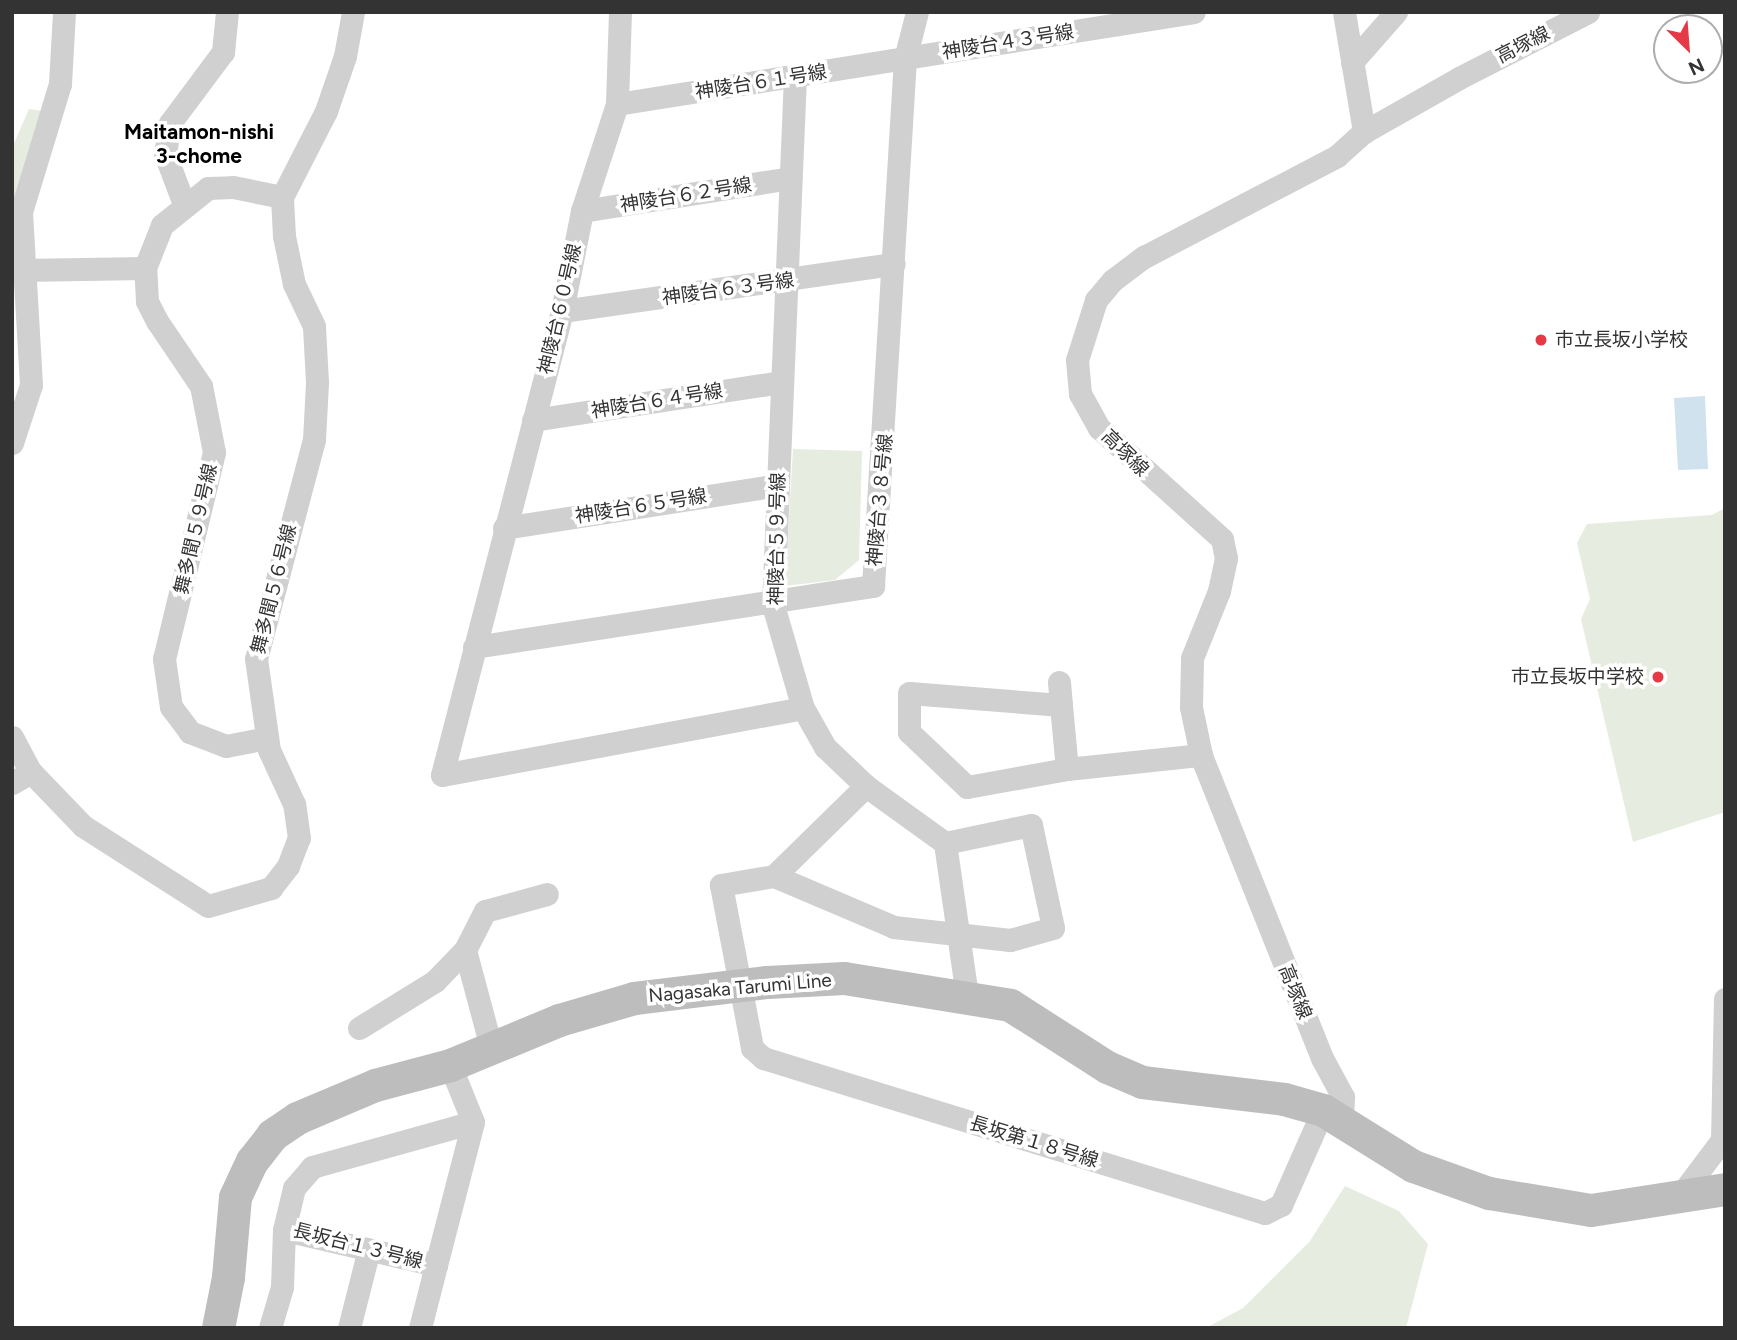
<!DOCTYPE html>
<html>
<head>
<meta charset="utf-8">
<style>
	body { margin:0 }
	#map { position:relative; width:1737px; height:1340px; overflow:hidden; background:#fff; font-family:Figtree,"Noto Sans JP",sans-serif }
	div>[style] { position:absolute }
	.green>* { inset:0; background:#e6ecdf }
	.water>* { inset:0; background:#cfe2ee }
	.street>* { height:23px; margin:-11.5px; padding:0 11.5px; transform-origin:11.5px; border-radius:11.5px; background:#d0d0d0 }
	.secondary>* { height:33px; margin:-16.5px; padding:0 16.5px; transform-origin:16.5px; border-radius:16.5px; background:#bdbdbd }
	.dots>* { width:19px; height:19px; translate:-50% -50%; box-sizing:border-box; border:4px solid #fff; border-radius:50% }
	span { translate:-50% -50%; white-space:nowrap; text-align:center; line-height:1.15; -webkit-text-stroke:7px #fff; paint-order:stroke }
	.street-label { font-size:19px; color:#333 }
	.poi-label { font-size:19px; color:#333 }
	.left { translate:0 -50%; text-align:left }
	.right { translate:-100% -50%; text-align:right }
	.neighbourhood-label { font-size:21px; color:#000; font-weight:700 }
	.frame { position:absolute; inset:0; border:14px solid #333; pointer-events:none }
	.north { position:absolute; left:1653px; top:14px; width:70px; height:70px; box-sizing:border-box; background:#fff; border:2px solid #adadad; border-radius:50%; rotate:155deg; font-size:19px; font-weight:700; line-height:28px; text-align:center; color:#333 }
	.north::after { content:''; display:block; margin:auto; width:24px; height:32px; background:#e63946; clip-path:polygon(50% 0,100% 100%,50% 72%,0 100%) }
</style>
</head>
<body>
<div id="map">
	<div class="green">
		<div style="clip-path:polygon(29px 109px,44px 111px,12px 204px,12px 148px)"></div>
		<div style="clip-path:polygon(793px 449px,862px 451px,859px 560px,835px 580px,785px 586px)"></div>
		<div style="clip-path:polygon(1725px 508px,1725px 812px,1633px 842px,1581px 619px,1590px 599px,1577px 543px,1587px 524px,1712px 515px)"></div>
		<div style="clip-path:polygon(1345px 1186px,1399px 1211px,1428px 1244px,1406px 1328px,1206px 1328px,1243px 1308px,1310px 1241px)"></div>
	</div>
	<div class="water">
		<div style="clip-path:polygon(1705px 396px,1708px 469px,1678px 470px,1674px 398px)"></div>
	</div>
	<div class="street">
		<div style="left:620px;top:12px;width:92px;rotate:91.9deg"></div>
		<div style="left:617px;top:104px;width:113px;rotate:108.1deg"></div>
		<div style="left:582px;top:211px;width:102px;rotate:101.3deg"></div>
		<div style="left:562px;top:311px;width:479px;rotate:104.5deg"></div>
		<div style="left:442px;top:775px;width:367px;rotate:-10.5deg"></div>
		<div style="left:1344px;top:12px;width:122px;rotate:80.5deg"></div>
		<div style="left:1352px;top:62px;width:67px;rotate:-48.7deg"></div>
		<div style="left:795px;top:76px;width:529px;rotate:92.38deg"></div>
		<div style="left:773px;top:605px;width:107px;rotate:73.8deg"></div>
		<div style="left:803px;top:708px;width:45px;rotate:60.6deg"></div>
		<div style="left:825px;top:747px;width:57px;rotate:43.6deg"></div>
		<div style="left:866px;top:786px;width:97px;rotate:35.8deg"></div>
		<div style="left:945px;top:843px;width:154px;rotate:81.8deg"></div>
		<div style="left:617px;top:104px;width:584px;rotate:-9.06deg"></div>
		<div style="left:184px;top:204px;width:53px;rotate:-110.8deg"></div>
		<div style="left:165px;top:154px;width:31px;rotate:-81deg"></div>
		<div style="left:170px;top:123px;width:89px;rotate:-53.3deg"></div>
		<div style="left:223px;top:52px;width:40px;rotate:-84.3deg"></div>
		<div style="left:582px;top:211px;width:211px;rotate:-9deg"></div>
		<div style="left:22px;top:270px;width:123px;rotate:-0.9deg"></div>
		<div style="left:562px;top:311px;width:335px;rotate:-8.1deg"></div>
		<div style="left:533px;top:420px;width:252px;rotate:-8.7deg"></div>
		<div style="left:12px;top:443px;width:61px;rotate:-71.9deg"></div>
		<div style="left:31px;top:385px;width:173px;rotate:-93.3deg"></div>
		<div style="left:21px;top:212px;width:134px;rotate:-73.1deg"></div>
		<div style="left:60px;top:84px;width:72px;rotate:-86.8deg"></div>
		<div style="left:504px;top:528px;width:277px;rotate:-8.9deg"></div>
		<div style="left:474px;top:647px;width:404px;rotate:-8.7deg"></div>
		<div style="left:873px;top:586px;width:528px;rotate:-86.53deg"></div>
		<div style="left:905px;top:59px;width:49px;rotate:-75.7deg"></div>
		<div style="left:1059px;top:682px;width:23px;rotate:85deg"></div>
		<div style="left:12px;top:737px;width:40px;rotate:62deg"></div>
		<div style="left:31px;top:772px;width:75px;rotate:46.1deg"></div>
		<div style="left:83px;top:826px;width:148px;rotate:32.6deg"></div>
		<div style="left:208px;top:906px;width:66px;rotate:-15.9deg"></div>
		<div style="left:271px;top:888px;width:28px;rotate:-52deg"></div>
		<div style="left:288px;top:866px;width:30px;rotate:-69deg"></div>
		<div style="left:299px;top:838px;width:34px;rotate:-98deg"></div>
		<div style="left:294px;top:804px;width:60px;rotate:-114.8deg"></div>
		<div style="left:269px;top:750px;width:92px;rotate:-98.1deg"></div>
		<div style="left:256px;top:659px;width:227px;rotate:-75.2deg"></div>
		<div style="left:314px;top:440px;width:58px;rotate:-87deg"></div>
		<div style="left:317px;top:382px;width:56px;rotate:-93.1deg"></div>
		<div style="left:314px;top:326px;width:47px;rotate:-115.5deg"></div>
		<div style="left:294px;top:284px;width:49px;rotate:-101.8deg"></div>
		<div style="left:284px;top:236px;width:39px;rotate:-93deg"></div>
		<div style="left:282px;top:197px;width:97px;rotate:-62.9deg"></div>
		<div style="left:326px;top:111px;width:58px;rotate:-70.9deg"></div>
		<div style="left:345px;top:56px;width:45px;rotate:-79.7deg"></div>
		<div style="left:267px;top:738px;width:42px;rotate:169deg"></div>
		<div style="left:226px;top:746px;width:39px;rotate:-159deg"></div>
		<div style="left:190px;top:732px;width:31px;rotate:-127deg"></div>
		<div style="left:171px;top:707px;width:49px;rotate:-98.3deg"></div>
		<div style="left:164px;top:659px;width:213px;rotate:-76.4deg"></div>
		<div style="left:214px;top:452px;width:67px;rotate:-101.1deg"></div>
		<div style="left:201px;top:386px;width:78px;rotate:-124.1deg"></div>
		<div style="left:157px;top:321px;width:22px;rotate:-117deg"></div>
		<div style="left:147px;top:301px;width:33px;rotate:-93deg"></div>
		<div style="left:145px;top:268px;width:46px;rotate:-68.4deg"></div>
		<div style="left:162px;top:225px;width:59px;rotate:-38.8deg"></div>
		<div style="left:208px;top:188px;width:25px;rotate:-2deg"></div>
		<div style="left:233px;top:187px;width:50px;rotate:11.5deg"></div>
		<div style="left:1067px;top:769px;width:64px;rotate:-95.4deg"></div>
		<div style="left:1061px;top:705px;width:152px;rotate:-175.5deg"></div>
		<div style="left:909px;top:693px;width:39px;rotate:90deg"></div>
		<div style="left:909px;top:732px;width:80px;rotate:43.5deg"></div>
		<div style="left:967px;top:787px;width:102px;rotate:-10.2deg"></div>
		<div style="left:1067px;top:769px;width:135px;rotate:-6deg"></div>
		<div style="left:12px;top:783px;width:22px;rotate:-30deg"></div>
		<div style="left:945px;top:843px;width:88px;rotate:-11.8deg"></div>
		<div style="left:1031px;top:825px;width:105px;rotate:77.9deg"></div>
		<div style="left:1053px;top:928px;width:45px;rotate:164.4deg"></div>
		<div style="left:1010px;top:940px;width:117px;rotate:-173.6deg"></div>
		<div style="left:894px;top:927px;width:130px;rotate:-157deg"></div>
		<div style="left:774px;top:876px;width:54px;rotate:170.4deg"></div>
		<div style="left:721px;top:885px;width:166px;rotate:79.2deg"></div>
		<div style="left:752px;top:1048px;width:15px;rotate:42deg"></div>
		<div style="left:763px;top:1058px;width:525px;rotate:17.16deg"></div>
		<div style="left:1265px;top:1213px;width:18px;rotate:-27deg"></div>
		<div style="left:1281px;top:1205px;width:104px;rotate:-66.1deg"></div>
		<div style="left:774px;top:876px;width:129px;rotate:-44.4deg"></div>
		<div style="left:359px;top:1028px;width:89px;rotate:-31.7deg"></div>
		<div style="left:435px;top:981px;width:43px;rotate:-45.9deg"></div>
		<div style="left:491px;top:1047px;width:100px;rotate:-105deg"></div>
		<div style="left:465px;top:950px;width:44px;rotate:-62.9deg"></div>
		<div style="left:485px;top:911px;width:64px;rotate:-15.3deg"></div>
		<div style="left:450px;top:1065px;width:61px;rotate:68deg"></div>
		<div style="left:473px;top:1122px;width:148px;rotate:104.5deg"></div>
		<div style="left:436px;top:1265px;width:156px;rotate:-167deg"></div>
		<div style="left:284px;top:1230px;width:43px;rotate:-76.6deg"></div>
		<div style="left:294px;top:1188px;width:28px;rotate:-49deg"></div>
		<div style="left:312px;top:1167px;width:167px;rotate:-15.6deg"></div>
		<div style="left:1342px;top:1118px;width:21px;rotate:-87deg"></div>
		<div style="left:1343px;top:1097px;width:44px;rotate:-118.3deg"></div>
		<div style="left:1322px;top:1058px;width:326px;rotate:-111.8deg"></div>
		<div style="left:1201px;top:755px;width:49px;rotate:-101.8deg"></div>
		<div style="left:1191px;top:707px;width:49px;rotate:-88.8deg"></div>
		<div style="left:1192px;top:658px;width:72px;rotate:-68.1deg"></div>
		<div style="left:1219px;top:591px;width:34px;rotate:-78deg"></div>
		<div style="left:1226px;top:558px;width:19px;rotate:-102deg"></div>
		<div style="left:1222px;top:539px;width:166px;rotate:-137.9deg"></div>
		<div style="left:1099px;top:428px;width:39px;rotate:-119deg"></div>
		<div style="left:1080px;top:394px;width:34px;rotate:-95deg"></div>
		<div style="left:1077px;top:360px;width:63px;rotate:-72.4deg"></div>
		<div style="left:1096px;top:300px;width:26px;rotate:-50deg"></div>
		<div style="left:1113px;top:280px;width:39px;rotate:-37deg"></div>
		<div style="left:1144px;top:257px;width:218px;rotate:-27.6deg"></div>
		<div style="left:1337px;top:156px;width:36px;rotate:-42deg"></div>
		<div style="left:1364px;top:132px;width:109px;rotate:-29.6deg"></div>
		<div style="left:1459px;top:78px;width:145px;rotate:-27.1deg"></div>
		<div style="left:1680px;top:1196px;width:70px;rotate:-53.1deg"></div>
		<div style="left:1722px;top:1140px;width:141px;rotate:-88.8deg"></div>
		<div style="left:270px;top:1328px;width:43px;rotate:-73.7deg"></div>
		<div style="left:282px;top:1287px;width:57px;rotate:-88deg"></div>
		<div style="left:349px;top:1328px;width:81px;rotate:-75.8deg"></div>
		<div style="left:420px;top:1328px;width:65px;rotate:-75.7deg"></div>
	</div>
	<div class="secondary">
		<div style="left:218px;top:1328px;width:52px;rotate:-78.9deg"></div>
		<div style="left:228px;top:1277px;width:80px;rotate:-85deg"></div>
		<div style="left:235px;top:1197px;width:40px;rotate:-65deg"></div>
		<div style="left:252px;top:1161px;width:33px;rotate:-52deg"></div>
		<div style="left:272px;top:1135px;width:30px;rotate:-34deg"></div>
		<div style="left:297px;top:1118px;width:85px;rotate:-22.9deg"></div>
		<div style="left:375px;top:1085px;width:78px;rotate:-14.9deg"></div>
		<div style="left:450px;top:1065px;width:118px;rotate:-22.4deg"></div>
		<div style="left:559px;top:1020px;width:78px;rotate:-16.3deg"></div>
		<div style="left:634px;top:998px;width:134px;rotate:-6.9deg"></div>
		<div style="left:767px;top:982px;width:77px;rotate:-3deg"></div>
		<div style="left:844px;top:978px;width:168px;rotate:9.2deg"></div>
		<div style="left:1010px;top:1005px;width:115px;rotate:32.6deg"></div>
		<div style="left:1107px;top:1067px;width:38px;rotate:23deg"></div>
		<div style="left:1142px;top:1082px;width:143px;rotate:6.8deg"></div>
		<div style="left:1284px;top:1099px;width:41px;rotate:15.8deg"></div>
		<div style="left:1323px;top:1110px;width:106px;rotate:31.9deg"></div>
		<div style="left:1413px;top:1166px;width:81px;rotate:19.6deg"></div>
		<div style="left:1489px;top:1193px;width:103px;rotate:9.5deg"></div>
		<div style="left:1591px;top:1210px;width:136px;rotate:-8.9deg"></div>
	</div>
	<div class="dots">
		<div style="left:1541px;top:340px;background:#e63946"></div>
		<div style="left:1658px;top:677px;background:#e63946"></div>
	</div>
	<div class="street-label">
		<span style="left:1008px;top:42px;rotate:-9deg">神陵台４３号線</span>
		<span style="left:1523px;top:45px;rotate:-27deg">高塚線</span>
		<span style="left:761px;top:82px;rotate:-9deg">神陵台６１号線</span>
		<span style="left:686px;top:195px;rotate:-9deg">神陵台６２号線</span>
		<span style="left:728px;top:289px;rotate:-8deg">神陵台６３号線</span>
		<span style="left:560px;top:309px;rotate:-77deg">神陵台６０号線</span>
		<span style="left:657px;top:401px;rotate:-9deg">神陵台６４号線</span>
		<span style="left:1125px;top:453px;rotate:45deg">高塚線</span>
		<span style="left:880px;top:500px;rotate:-85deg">神陵台３８号線</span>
		<span style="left:641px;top:506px;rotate:-9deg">神陵台６５号線</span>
		<span style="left:196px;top:529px;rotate:-77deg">舞多聞５９号線</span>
		<span style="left:777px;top:539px;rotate:-89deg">神陵台５９号線</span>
		<span style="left:274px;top:589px;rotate:-76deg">舞多聞５６号線</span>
		<span style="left:740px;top:988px;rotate:-5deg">Nagasaka Tarumi Line</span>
		<span style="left:1295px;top:992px;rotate:68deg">高塚線</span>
		<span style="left:1034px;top:1142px;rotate:17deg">長坂第１８号線</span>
		<span style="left:358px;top:1246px;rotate:14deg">長坂台１３号線</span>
	</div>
	<div class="poi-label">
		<span class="left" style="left:1555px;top:340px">市立長坂小学校</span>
		<span class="right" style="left:1644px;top:677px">市立長坂中学校</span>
	</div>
	<div class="neighbourhood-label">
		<span style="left:199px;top:144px">Maitamon-nishi<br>3-chome</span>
	</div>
	<div class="frame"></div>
	<div class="north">N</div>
</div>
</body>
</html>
